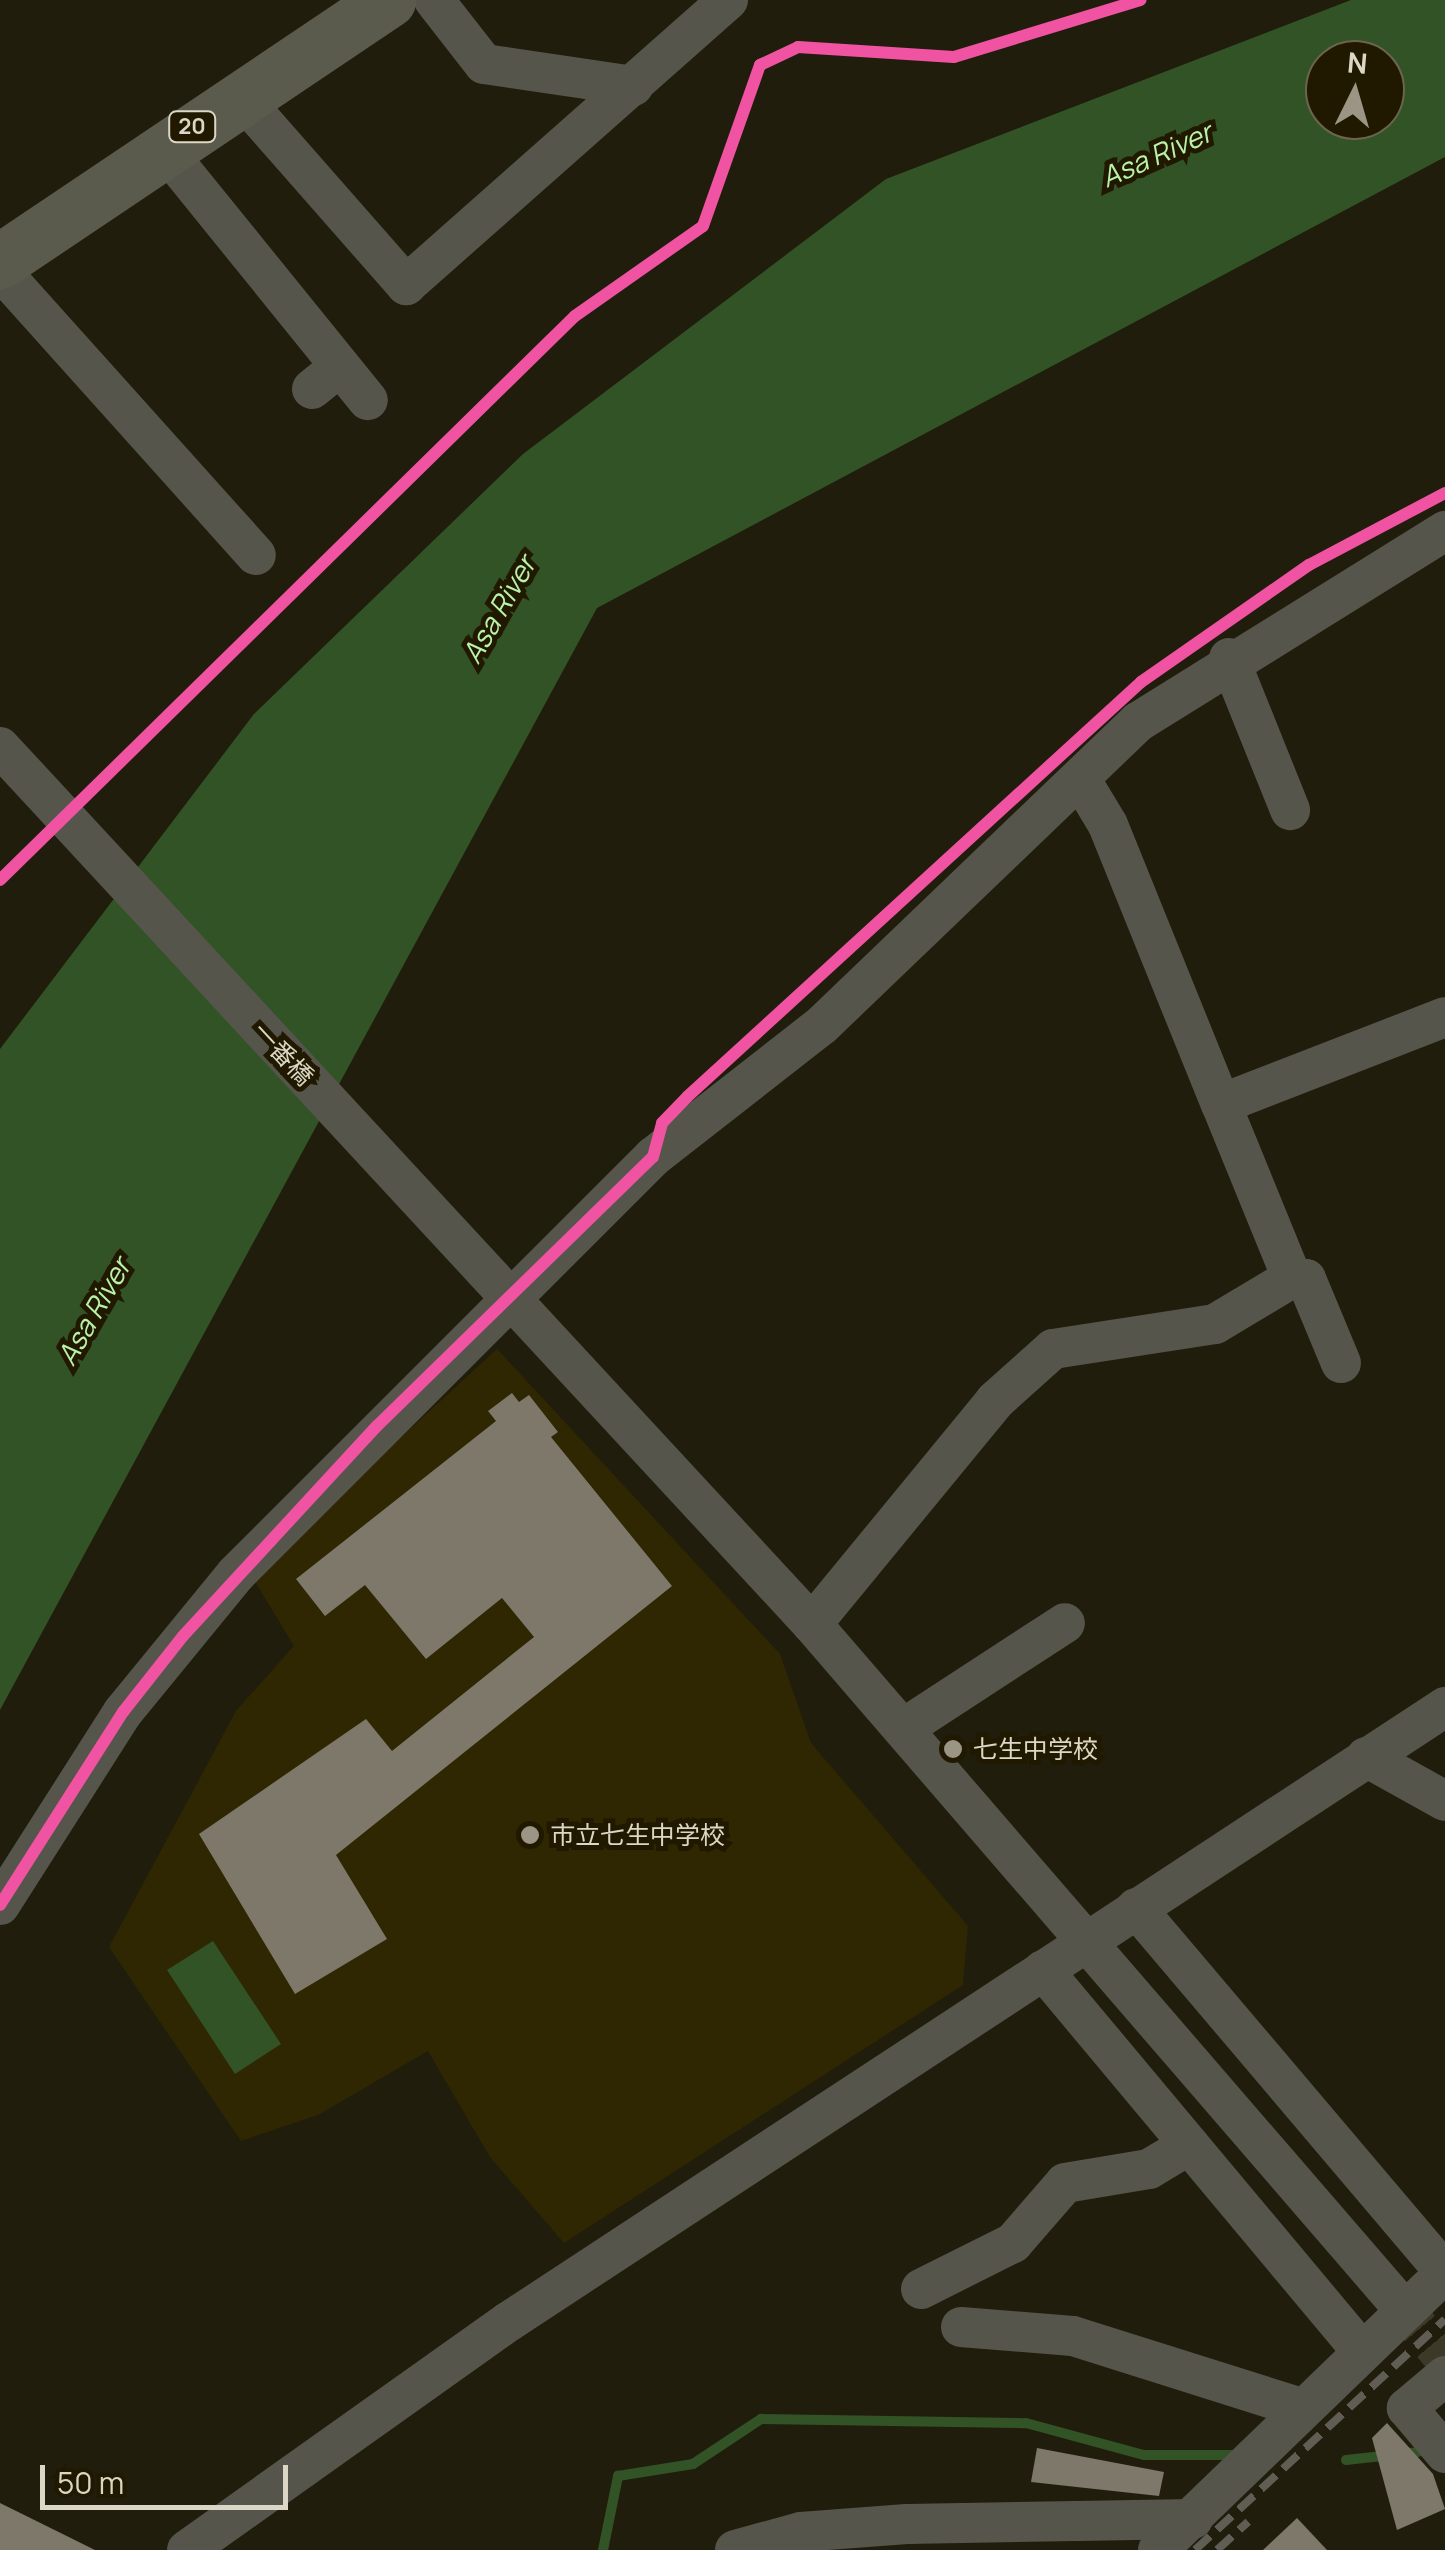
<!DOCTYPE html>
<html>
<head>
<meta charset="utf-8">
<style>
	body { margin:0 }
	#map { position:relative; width:1445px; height:2550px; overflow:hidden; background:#211d0c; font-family:Manrope,"Noto Sans JP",sans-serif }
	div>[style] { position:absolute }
	.built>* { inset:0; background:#2f2602 }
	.water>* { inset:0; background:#325326 }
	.stream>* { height:10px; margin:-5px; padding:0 5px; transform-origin:5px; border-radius:5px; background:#325326 }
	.building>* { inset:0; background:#7e786b }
	.minor-tunnel>* { height:40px; margin-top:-20px; transform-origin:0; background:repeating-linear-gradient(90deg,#3d3928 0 40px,transparent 0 60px) }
	.minor>* { height:40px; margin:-20px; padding:0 20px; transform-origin:20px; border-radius:20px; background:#55554b }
	.highway>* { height:55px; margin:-27.5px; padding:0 27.5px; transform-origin:27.5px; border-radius:27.5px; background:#5a5b4d }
	.rail>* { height:8px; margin-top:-4px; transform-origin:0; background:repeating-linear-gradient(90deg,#605e54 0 20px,transparent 0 30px) }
	.cycleway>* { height:12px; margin:-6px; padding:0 6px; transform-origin:6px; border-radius:6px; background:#f153a3 }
	.dots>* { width:28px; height:28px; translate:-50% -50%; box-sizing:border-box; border:5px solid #201900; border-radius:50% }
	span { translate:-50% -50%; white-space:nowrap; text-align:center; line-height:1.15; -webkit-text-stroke:10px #201900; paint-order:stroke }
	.shield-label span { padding:2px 8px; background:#201900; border:2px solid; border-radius:8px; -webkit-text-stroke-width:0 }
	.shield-label { font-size:22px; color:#dbd6c5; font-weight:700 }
	.street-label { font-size:25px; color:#dbd6c5 }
	.poi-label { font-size:25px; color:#dbd6c5 }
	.left { translate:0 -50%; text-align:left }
	.water-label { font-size:28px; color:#b9f2a8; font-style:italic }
	.north { position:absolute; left:1305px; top:40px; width:100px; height:100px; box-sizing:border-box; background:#201900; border:2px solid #6b654f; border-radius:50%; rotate:5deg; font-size:28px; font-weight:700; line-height:40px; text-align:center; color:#dbd6c5 }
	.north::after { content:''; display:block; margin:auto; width:35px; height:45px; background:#9a9584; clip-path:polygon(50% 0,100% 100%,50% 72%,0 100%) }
	.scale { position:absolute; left:40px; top:2465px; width:248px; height:45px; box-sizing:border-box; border:5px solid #dbd6c5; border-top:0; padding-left:12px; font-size:30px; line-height:35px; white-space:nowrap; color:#dbd6c5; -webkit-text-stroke:8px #201900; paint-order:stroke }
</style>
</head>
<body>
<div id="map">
	<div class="built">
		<div style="clip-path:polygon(497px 1349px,780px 1654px,811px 1743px,968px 1926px,963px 1985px,564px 2243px,490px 2157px,428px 2051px,318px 2115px,241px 2141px,109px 1947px,236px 1711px,294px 1646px,251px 1575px)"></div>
	</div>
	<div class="water">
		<div style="clip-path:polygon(evenodd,1351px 0,1445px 0,1445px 157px,597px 608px,0 1710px,0 1049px,254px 714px,523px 454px,886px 179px,1351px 0,1325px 60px,1385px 60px,1385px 120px,1325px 120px,1325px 60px)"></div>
		<div style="clip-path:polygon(213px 1941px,281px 2044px,235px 2074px,167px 1970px)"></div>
	</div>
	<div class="stream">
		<div style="left:1346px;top:2460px;width:72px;rotate:-6.3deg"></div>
		<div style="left:603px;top:2550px;width:76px;rotate:-78.5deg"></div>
		<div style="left:618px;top:2476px;width:76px;rotate:-9.1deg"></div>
		<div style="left:693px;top:2464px;width:82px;rotate:-33.5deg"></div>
		<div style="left:761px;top:2419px;width:265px;rotate:0.9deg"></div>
		<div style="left:1026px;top:2423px;width:122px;rotate:15.2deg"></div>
		<div style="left:1144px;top:2455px;width:93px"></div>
	</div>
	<div class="building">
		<div style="clip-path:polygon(512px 1393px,519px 1402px,529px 1395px,558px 1432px,551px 1437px,672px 1586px,336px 1855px,387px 1939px,295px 1994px,199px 1834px,366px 1719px,392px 1751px,534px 1637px,502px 1598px,426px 1659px,365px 1585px,325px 1616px,296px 1579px,496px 1421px,488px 1411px)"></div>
		<div style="clip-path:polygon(1387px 2423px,1433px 2474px,1445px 2509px,1397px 2530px,1372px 2438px)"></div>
		<div style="clip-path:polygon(1037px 2448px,1164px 2472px,1159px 2496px,1031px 2482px)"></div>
		<div style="clip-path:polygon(0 2503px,95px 2550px,0 2550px)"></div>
		<div style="clip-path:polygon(1297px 2518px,1327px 2550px,1263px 2550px)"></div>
	</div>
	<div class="minor-tunnel">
		<div style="left:1394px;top:2298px;width:80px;rotate:50.1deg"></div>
	</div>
	<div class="minor">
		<div style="left:434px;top:0;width:81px;rotate:52deg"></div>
		<div style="left:484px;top:64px;width:151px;rotate:8.4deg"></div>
		<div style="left:240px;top:96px;width:252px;rotate:48.7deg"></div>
		<div style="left:406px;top:285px;width:430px;rotate:-41.5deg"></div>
		<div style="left:162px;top:146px;width:327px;rotate:51deg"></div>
		<div style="left:0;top:270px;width:383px;rotate:48.1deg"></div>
		<div style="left:312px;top:389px;width:36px;rotate:-39deg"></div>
		<div style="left:1229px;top:658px;width:164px;rotate:68.1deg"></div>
		<div style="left:0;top:747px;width:1195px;rotate:47.2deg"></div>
		<div style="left:812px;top:1624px;width:891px;rotate:49.19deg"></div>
		<div style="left:1081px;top:780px;width:52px;rotate:59deg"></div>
		<div style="left:1108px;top:825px;width:301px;rotate:68deg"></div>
		<div style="left:1292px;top:1278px;width:14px;rotate:4deg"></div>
		<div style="left:1306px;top:1279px;width:91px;rotate:67.4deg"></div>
		<div style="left:812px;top:1624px;width:288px;rotate:-50.6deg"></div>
		<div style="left:995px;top:1401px;width:78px;rotate:-41.9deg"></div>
		<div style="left:1053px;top:1349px;width:164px;rotate:-8.8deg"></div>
		<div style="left:1215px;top:1324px;width:90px;rotate:-30.9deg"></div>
		<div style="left:1292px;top:1278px;width:188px;rotate:-112.2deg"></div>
		<div style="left:1221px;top:1104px;width:240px;rotate:-21.2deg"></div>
		<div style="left:904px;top:1728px;width:192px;rotate:-33.1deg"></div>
		<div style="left:1366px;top:1757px;width:90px;rotate:29.1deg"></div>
		<div style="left:0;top:1905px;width:229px;rotate:-57.5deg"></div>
		<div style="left:123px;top:1712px;width:178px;rotate:-50.7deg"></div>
		<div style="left:236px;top:1574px;width:590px;rotate:-45deg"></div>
		<div style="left:653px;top:1157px;width:214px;rotate:-38deg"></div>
		<div style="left:822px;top:1025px;width:438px;rotate:-43.8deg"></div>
		<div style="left:1138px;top:722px;width:362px;rotate:-31.9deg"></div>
		<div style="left:1136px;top:1908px;width:477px;rotate:49.7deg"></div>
		<div style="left:1043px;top:1970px;width:494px;rotate:50.1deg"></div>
		<div style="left:921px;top:2289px;width:103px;rotate:-26.6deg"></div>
		<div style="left:1013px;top:2243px;width:79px;rotate:-49.1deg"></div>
		<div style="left:1065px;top:2183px;width:85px;rotate:-9.5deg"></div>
		<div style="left:1149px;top:2169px;width:47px;rotate:-31deg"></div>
		<div style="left:961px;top:2327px;width:112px;rotate:4.6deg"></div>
		<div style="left:1073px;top:2336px;width:239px;rotate:17.5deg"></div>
		<div style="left:1445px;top:2376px;width:50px;rotate:139.9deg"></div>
		<div style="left:1407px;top:2408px;width:59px;rotate:49.8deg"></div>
		<div style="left:187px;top:2550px;width:394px;rotate:-35.4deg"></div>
		<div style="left:508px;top:2322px;width:1121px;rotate:-33.28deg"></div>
		<div style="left:735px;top:2550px;width:68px;rotate:-15.3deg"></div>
		<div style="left:801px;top:2532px;width:106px;rotate:-4.3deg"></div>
		<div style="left:907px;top:2524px;width:286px;rotate:-1deg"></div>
		<div style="left:1158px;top:2550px;width:399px;rotate:-44deg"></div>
	</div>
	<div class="highway">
		<div style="left:0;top:261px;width:468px;rotate:-33.9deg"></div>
	</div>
	<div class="rail">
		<div style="left:1195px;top:2550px;width:340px;rotate:-42.7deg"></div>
		<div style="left:1217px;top:2550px;width:42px;rotate:-42.1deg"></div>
	</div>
	<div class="cycleway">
		<div style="left:0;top:880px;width:805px;rotate:-44.45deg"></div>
		<div style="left:575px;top:316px;width:156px;rotate:-35.1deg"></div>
		<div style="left:703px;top:226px;width:171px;rotate:-70.5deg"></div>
		<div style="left:760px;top:65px;width:42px;rotate:-25.3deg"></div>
		<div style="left:798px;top:47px;width:156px;rotate:3.7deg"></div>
		<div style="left:954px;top:57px;width:195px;rotate:-17deg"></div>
		<div style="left:0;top:1905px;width:229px;rotate:-57.5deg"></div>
		<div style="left:123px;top:1712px;width:97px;rotate:-51.7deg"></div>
		<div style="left:183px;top:1636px;width:286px;rotate:-47.3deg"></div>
		<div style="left:377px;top:1426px;width:385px;rotate:-44.3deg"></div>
		<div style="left:653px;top:1157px;width:35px;rotate:-75deg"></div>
		<div style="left:662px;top:1123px;width:36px;rotate:-46deg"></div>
		<div style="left:687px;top:1097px;width:615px;rotate:-42.43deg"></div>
		<div style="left:1141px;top:682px;width:205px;rotate:-34.9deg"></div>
		<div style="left:1309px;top:565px;width:154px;rotate:-27.9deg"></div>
	</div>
	<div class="dots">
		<div style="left:953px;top:1749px;background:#9a9584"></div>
		<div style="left:530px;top:1835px;background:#9a9584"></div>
	</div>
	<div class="shield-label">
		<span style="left:192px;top:127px">20</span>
	</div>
	<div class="street-label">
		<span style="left:283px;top:1054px;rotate:47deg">一番橋</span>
	</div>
	<div class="poi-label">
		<span class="left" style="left:973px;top:1749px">七生中学校</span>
		<span class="left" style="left:550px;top:1835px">市立七生中学校</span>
	</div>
	<div class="water-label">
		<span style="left:1156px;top:154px;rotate:-24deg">Asa River</span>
		<span style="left:498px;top:609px;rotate:-60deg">Asa River</span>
		<span style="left:93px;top:1311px;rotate:-60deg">Asa River</span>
	</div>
	<div class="north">N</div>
	<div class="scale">50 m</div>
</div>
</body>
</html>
